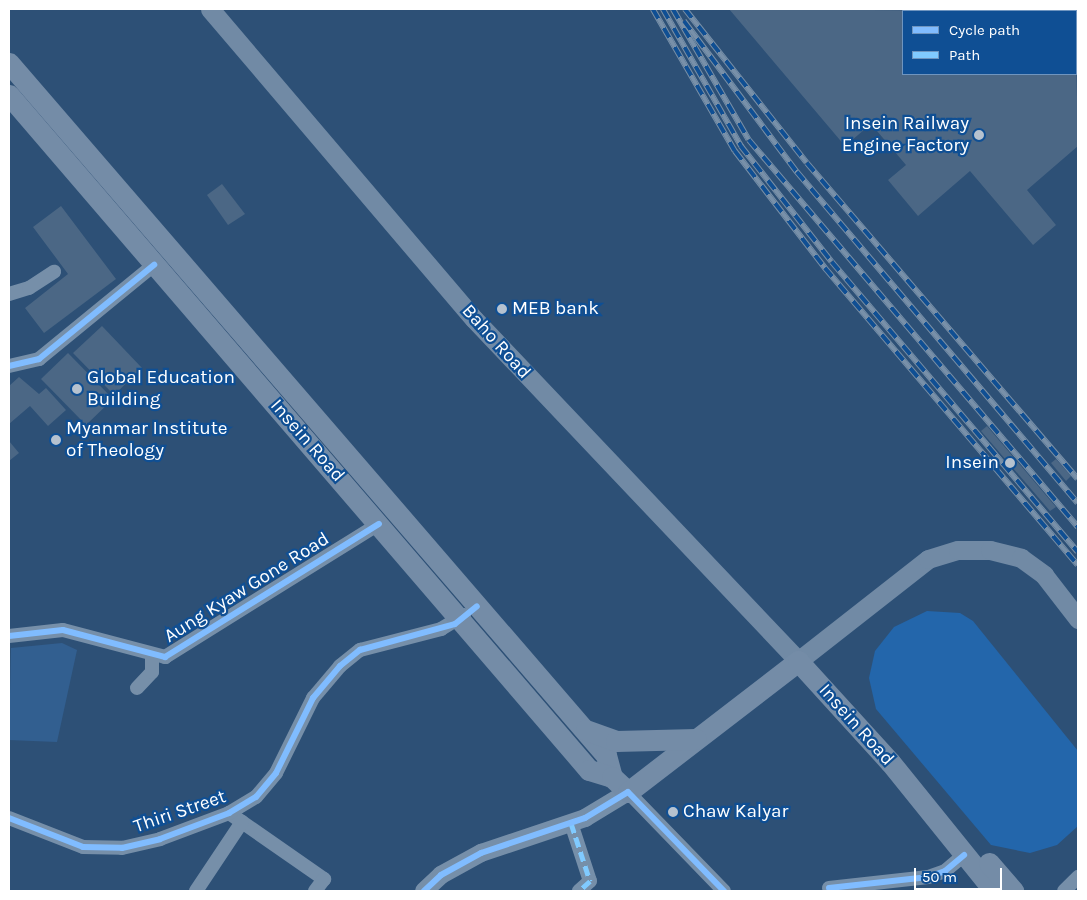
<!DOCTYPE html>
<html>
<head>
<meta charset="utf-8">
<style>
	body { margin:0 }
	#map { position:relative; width:1087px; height:900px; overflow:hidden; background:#2d5076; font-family:Karla,sans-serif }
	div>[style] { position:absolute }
	.green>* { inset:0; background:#2366ab }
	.water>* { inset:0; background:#325f90 }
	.building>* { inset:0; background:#4b6785 }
	.minor>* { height:14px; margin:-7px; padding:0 7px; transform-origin:7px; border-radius:7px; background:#768fa9 }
	.tertiary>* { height:18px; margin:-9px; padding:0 9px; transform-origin:9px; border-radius:9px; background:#768fa9 }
	.secondary>* { height:19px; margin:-9.5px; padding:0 9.5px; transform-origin:9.5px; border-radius:9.5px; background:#718aa5 }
	.primary>* { height:21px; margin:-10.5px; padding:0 10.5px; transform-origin:10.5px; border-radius:10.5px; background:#748ca7 }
	.rail>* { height:5.5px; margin-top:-2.75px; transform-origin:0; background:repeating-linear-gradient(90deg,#0f4f94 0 11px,#7890a9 0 22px); box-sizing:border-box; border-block:1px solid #7890a9 }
	.quiet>* { height:5px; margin-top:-2.5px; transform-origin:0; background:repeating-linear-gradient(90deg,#80caff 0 10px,transparent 0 15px) }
	.cycleway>* { height:6px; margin:-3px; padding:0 3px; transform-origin:3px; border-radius:3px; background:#80bcff }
	.dots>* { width:14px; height:14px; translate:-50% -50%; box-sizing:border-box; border:2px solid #0f4f94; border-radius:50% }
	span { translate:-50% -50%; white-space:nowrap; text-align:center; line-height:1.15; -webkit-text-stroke:4.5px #0f4f94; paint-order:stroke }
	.poi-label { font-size:19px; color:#fff }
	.right { translate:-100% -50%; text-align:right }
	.left { translate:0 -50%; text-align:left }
	.street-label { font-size:19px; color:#fff }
	.frame { position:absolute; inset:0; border:10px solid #fff; pointer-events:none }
	.legend { position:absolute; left:902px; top:10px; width:175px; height:65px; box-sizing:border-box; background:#0f4f94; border:1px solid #6f95bf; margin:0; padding:6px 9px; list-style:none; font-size:15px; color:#fff }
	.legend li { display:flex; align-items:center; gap:10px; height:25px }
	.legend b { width:25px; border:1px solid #6f95bf }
	.scale { position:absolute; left:914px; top:868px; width:88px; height:22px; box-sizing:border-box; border:2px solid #fff; border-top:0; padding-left:6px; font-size:15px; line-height:18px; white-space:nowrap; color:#fff; -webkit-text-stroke:4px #0f4f94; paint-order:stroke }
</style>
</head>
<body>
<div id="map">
	<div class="green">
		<div style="clip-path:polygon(927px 611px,960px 613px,973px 621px,1078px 751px,1078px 826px,1057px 845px,1030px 853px,991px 845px,876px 709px,869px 678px,875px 651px,894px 627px)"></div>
	</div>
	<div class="water">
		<div style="clip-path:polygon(62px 643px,77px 650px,57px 742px,9px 740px,11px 648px)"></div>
	</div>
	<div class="building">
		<div style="clip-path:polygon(729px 9px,1016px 11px,903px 11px,903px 74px,1076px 74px,1076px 48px,1078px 146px,1027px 190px,1056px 225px,1033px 245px,970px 171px,918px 216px,888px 180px,906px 165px,871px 124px,845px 146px)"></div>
		<div style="clip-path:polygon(222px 184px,245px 214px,228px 225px,207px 195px)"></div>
		<div style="clip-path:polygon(61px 206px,116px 279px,44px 333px,25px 308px,68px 274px,33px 227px)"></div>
		<div style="clip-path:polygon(102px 326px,142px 368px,114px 395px,73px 353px)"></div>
		<div style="clip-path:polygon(68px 353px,113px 399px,86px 425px,41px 379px)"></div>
		<div style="clip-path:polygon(19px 377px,39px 394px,46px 388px,66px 410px,48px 426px,30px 406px,9px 424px,9px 386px)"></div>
		<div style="clip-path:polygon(987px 426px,1056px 507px,1050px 511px,981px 431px)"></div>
		<div style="clip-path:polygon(9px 441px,19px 453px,9px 461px)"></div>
		<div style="clip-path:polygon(1056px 459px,1071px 476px,1066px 481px,1051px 463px)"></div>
	</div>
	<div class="minor">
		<div style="left:9px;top:294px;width:21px;rotate:-17deg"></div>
		<div style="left:29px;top:288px;width:30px;rotate:-33deg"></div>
		<div style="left:9px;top:366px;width:31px;rotate:-13deg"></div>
		<div style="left:39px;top:359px;width:149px;rotate:-39.3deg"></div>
		<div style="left:9px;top:636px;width:54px;rotate:-6.3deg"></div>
		<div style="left:63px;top:630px;width:106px;rotate:14.8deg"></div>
		<div style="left:165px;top:657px;width:252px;rotate:-31.9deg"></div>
		<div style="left:137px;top:688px;width:22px;rotate:-47deg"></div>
		<div style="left:152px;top:672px;width:15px;rotate:-90deg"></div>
		<div style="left:628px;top:792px;width:138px;rotate:45.9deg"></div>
		<div style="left:229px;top:813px;width:116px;rotate:34.8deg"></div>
		<div style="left:324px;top:879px;width:15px;rotate:127deg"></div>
		<div style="left:9px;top:818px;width:79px;rotate:21.4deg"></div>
		<div style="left:83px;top:847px;width:39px;rotate:1deg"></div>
		<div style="left:122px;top:848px;width:39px;rotate:-13deg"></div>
		<div style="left:160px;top:839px;width:74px;rotate:-20.6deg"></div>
		<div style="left:229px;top:813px;width:31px;rotate:-31deg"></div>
		<div style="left:256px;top:797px;width:31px;rotate:-50deg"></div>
		<div style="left:276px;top:773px;width:84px;rotate:-63.7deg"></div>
		<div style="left:313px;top:698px;width:42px;rotate:-49.8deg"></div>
		<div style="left:340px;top:666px;width:26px;rotate:-39deg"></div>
		<div style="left:360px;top:650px;width:84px;rotate:-14.5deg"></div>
		<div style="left:441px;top:629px;width:27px;rotate:-31deg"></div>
		<div style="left:571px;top:823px;width:61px;rotate:71.9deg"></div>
		<div style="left:590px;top:881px;width:15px;rotate:138deg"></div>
		<div style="left:829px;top:888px;width:100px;rotate:-6.3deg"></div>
		<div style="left:928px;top:877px;width:18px;rotate:-19deg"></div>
		<div style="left:945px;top:871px;width:25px;rotate:-40deg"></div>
		<div style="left:196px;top:891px;width:83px;rotate:-56.3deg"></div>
		<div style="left:1064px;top:891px;width:20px;rotate:-45deg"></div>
	</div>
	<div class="tertiary">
		<div style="left:424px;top:891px;width:23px;rotate:-43deg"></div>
		<div style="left:441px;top:875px;width:46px;rotate:-28.8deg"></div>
		<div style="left:481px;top:853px;width:110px;rotate:-18.6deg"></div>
		<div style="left:585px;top:818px;width:50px;rotate:-31.2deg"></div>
	</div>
	<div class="secondary">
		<div style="left:210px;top:9px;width:407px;rotate:49.6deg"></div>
		<div style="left:474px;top:319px;width:471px;rotate:46.5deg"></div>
		<div style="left:798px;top:661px;width:165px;rotate:-38.1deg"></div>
		<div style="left:928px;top:559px;width:31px;rotate:-17deg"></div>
		<div style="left:958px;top:550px;width:32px"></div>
		<div style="left:990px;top:550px;width:32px;rotate:14deg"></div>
		<div style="left:1021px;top:558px;width:29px;rotate:36deg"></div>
		<div style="left:1044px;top:575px;width:56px;rotate:52.3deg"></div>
	</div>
	<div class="primary">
		<div style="left:9px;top:63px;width:914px;rotate:49.22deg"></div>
		<div style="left:606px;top:755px;width:23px;rotate:75deg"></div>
		<div style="left:9px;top:95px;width:890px;rotate:49.33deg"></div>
		<div style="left:589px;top:770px;width:24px;rotate:17deg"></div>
		<div style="left:612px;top:777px;width:22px;rotate:43deg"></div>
		<div style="left:628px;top:792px;width:215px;rotate:-37.6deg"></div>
		<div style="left:798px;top:661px;width:137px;rotate:47.7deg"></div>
		<div style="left:890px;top:762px;width:166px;rotate:51.1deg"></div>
		<div style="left:586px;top:730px;width:32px;rotate:20deg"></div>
		<div style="left:616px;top:741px;width:80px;rotate:-1.4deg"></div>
		<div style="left:989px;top:863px;width:37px;rotate:49deg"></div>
	</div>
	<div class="rail">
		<div style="left:653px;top:9px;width:164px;rotate:60deg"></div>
		<div style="left:735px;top:151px;width:148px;rotate:52.4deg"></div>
		<div style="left:825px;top:268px;width:390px;rotate:49.6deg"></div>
		<div style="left:663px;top:9px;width:158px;rotate:60.3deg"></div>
		<div style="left:741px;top:146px;width:147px;rotate:51.9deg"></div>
		<div style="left:832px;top:262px;width:380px;rotate:49.7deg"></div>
		<div style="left:673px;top:9px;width:151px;rotate:59.9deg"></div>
		<div style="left:749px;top:140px;width:508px;rotate:49.63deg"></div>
		<div style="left:685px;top:9px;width:196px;rotate:51.6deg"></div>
		<div style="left:807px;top:163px;width:416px;rotate:49.4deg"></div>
		<div style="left:684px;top:21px;width:189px;rotate:53.2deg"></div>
		<div style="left:797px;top:172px;width:434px;rotate:49.7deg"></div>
	</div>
	<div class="quiet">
		<div style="left:571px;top:823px;width:61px;rotate:71.9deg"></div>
		<div style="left:590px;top:881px;width:15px;rotate:138deg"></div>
	</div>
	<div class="cycleway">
		<div style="left:9px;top:366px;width:31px;rotate:-13deg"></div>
		<div style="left:39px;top:359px;width:149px;rotate:-39.3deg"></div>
		<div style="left:9px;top:636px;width:54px;rotate:-6.3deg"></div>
		<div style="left:63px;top:630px;width:106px;rotate:14.8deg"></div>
		<div style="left:165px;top:657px;width:252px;rotate:-31.9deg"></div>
		<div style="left:9px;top:818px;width:79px;rotate:21.4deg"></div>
		<div style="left:83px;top:847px;width:39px;rotate:1deg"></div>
		<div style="left:122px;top:848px;width:39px;rotate:-13deg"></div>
		<div style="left:160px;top:839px;width:74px;rotate:-20.6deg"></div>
		<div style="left:229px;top:813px;width:31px;rotate:-31deg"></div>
		<div style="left:256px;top:797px;width:31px;rotate:-50deg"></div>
		<div style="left:276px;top:773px;width:84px;rotate:-63.7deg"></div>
		<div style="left:313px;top:698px;width:42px;rotate:-49.8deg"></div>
		<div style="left:340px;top:666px;width:26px;rotate:-39deg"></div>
		<div style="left:360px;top:650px;width:98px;rotate:-15.3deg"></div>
		<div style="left:455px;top:624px;width:28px;rotate:-39deg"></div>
		<div style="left:829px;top:888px;width:100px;rotate:-6.3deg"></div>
		<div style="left:928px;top:877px;width:18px;rotate:-19deg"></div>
		<div style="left:945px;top:871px;width:25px;rotate:-40deg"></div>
		<div style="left:424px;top:891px;width:23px;rotate:-43deg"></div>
		<div style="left:441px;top:875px;width:46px;rotate:-28.8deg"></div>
		<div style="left:481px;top:853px;width:110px;rotate:-18.6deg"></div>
		<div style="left:585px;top:818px;width:50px;rotate:-31.2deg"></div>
		<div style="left:628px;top:792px;width:138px;rotate:45.9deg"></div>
	</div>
	<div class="dots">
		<div style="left:979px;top:135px;background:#b6c2cf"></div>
		<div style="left:502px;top:309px;background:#b6c2cf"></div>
		<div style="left:77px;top:389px;background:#b6c2cf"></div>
		<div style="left:56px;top:440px;background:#b6c2cf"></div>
		<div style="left:1010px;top:463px;background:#b6c2cf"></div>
		<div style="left:673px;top:812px;background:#b6c2cf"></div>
	</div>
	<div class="poi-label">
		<span class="right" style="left:969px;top:135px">Insein Railway<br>Engine Factory</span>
		<span class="left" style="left:512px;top:309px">MEB bank</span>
		<span class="left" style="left:87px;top:389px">Global Education<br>Building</span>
		<span class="left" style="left:66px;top:440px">Myanmar Institute<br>of Theology</span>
		<span class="right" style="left:999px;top:463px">Insein</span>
		<span class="left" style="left:683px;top:812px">Chaw Kalyar</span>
	</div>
	<div class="street-label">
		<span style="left:496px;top:342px;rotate:48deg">Baho Road</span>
		<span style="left:307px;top:441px;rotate:49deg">Insein Road</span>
		<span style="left:247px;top:588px;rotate:-32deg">Aung Kyaw Gone Road</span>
		<span style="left:856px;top:725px;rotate:48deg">Insein Road</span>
		<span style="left:180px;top:812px;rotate:-19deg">Thiri Street</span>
	</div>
	<div class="frame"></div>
	<ul class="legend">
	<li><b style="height:6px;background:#80bcff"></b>Cycle path</li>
	<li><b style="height:6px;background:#80caff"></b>Path</li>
	</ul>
	<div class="scale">50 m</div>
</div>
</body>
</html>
